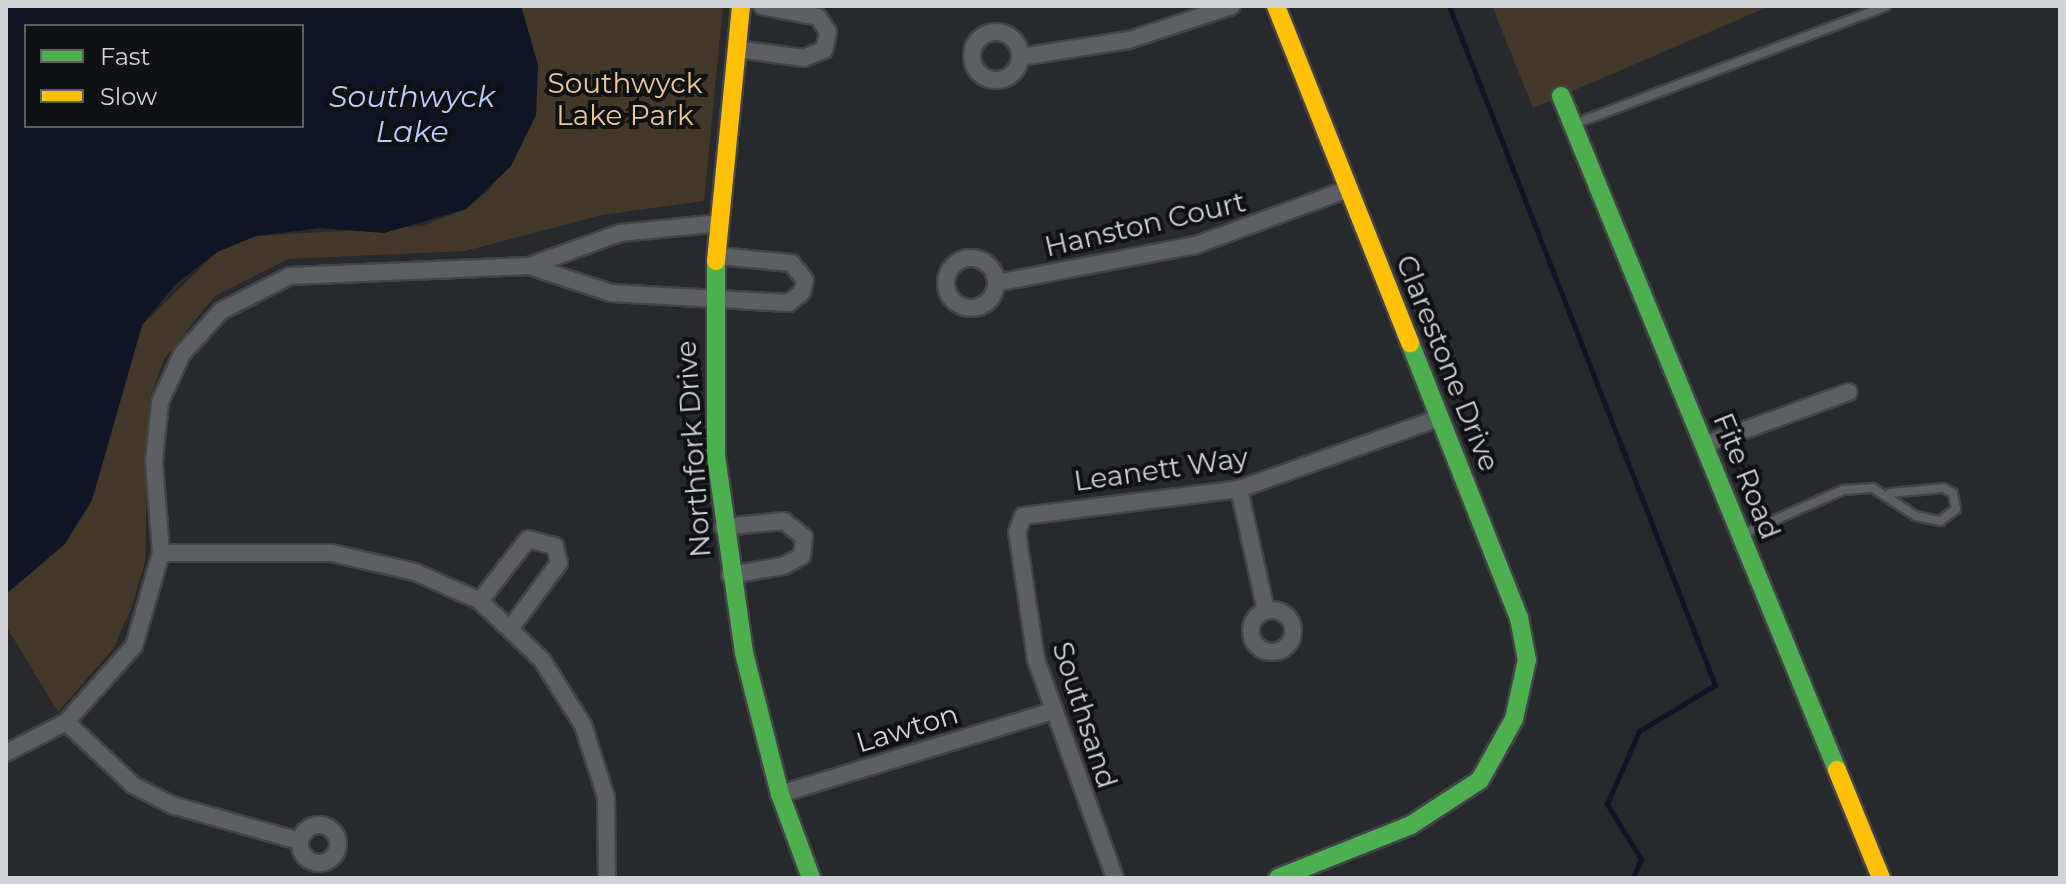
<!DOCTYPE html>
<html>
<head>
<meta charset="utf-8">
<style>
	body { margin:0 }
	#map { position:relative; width:2066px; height:884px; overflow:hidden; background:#28292c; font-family:Montserrat,sans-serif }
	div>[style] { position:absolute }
	.green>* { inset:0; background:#443829 }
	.water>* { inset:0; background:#0f1427 }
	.stream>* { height:5px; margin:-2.5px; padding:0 2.5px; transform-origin:2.5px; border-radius:2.5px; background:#0f1427 }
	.roads { filter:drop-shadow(2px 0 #434447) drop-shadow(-2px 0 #434447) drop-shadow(0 2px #434447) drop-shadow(0 -2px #434447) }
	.lane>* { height:8px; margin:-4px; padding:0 4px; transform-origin:4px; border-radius:4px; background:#5e5f61 }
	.street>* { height:16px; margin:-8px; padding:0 8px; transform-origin:8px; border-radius:8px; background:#5e5f61 }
	.street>.ring { margin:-8px; padding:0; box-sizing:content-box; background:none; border:16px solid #5e5f61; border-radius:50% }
	.fast>* { height:18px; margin:-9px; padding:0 9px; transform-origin:9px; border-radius:9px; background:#4caf50 }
	.slow>* { height:18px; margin:-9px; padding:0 9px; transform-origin:9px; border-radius:9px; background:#ffc107 }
	span { translate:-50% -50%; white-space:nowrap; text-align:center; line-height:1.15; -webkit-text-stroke:8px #101113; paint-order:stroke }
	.park-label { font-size:28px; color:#ebc699 }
	.street-label { font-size:28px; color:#d1d2d6 }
	.water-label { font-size:30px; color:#bacbfd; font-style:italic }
	.frame { position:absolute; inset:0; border:8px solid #d1d2d6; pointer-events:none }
	.legend { position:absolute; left:24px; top:24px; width:280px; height:104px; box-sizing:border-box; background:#101113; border:2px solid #5d5e61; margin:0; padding:10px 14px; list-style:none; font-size:24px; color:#d1d2d6 }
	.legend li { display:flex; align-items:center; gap:16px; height:40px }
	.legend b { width:40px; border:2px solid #5d5e61 }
</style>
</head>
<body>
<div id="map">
	<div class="green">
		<div style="clip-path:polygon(521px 6px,723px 6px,704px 201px,602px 215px,465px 251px,288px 259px,215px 296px,164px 359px,149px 401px,145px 562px,131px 609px,113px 649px,58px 712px,6px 626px,6px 594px,65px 544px,92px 500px,142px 325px,217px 252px,256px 236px,422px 226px,466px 209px,491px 188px,538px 65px)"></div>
		<div style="clip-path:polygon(1492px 6px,1770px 6px,1533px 108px)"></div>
	</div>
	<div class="water">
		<div style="clip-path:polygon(evenodd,6px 6px,521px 6px,538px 65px,536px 115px,511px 166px,466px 209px,384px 233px,320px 228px,256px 236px,217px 252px,176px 284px,142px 325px,92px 500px,65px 544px,6px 594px,6px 6px,26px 26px,302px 26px,302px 126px,26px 126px,26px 26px)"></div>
	</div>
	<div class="stream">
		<div style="left:1449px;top:6px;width:729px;rotate:68.61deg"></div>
		<div style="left:1715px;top:685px;width:89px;rotate:148.8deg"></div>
		<div style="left:1639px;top:731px;width:80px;rotate:113.7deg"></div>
		<div style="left:1607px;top:804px;width:65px;rotate:58.3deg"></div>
		<div style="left:1641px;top:859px;width:21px;rotate:113deg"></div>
	</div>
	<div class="roads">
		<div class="lane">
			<div style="left:1577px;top:123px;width:330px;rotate:-20.7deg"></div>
			<div style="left:1745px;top:533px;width:107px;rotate:-23.7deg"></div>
			<div style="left:1843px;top:490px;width:30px;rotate:-4deg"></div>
			<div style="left:1873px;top:488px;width:51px;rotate:33.1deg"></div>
			<div style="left:1916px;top:516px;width:25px;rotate:12deg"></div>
			<div style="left:1940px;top:521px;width:20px;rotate:-37deg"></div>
			<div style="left:1956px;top:509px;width:16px;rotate:-101deg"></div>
			<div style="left:1953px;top:493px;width:11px;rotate:-153deg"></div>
			<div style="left:1943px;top:488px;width:53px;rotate:174.6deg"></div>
		</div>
		<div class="street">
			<div class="ring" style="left:972px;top:32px;width:32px;height:32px"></div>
			<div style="left:736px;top:49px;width:69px;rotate:7.5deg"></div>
			<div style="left:804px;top:58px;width:22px;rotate:-22deg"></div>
			<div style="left:824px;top:50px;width:18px;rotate:-77deg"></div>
			<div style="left:828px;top:32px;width:18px;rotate:-124deg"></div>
			<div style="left:818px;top:17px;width:57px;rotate:-168.9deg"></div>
			<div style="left:1020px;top:57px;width:110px;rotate:-8.9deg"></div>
			<div style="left:1129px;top:40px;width:108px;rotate:-18.3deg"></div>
			<div class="ring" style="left:946px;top:258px;width:34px;height:34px"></div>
			<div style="left:529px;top:266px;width:86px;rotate:18.2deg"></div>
			<div style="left:611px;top:293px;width:178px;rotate:3.2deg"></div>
			<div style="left:789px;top:303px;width:17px;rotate:-40deg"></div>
			<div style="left:802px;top:292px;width:12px;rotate:-76deg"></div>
			<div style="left:805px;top:280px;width:22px;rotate:-129deg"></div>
			<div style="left:791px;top:263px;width:74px;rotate:-174.6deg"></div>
			<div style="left:996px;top:283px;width:204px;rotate:-10.8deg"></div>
			<div style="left:1196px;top:245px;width:162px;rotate:-20.2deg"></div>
			<div style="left:1704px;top:445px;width:154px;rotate:-20.1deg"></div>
			<div style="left:1239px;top:489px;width:125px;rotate:77.5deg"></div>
			<div style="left:723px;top:527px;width:61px;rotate:-5.6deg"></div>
			<div style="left:784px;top:521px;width:26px;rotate:39deg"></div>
			<div style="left:804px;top:537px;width:19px;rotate:96deg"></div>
			<div style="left:802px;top:556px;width:21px;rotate:152deg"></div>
			<div style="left:783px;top:566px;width:54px;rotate:170.4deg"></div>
			<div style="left:161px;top:553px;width:170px"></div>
			<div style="left:331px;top:553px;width:86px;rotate:12.7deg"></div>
			<div style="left:415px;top:572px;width:71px;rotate:24deg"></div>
			<div style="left:480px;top:601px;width:86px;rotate:43.6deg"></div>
			<div style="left:542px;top:660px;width:77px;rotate:57.8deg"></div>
			<div style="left:583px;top:725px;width:76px;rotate:72.3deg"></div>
			<div style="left:606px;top:797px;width:81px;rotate:89.3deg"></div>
			<div style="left:480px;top:601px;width:78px;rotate:-52.3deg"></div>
			<div style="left:528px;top:539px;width:28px;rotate:15deg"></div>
			<div style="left:555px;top:546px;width:17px;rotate:77deg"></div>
			<div style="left:559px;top:563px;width:82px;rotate:126.6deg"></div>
			<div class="ring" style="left:1251px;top:610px;width:26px;height:26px"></div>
			<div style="left:66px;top:722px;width:92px;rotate:43.2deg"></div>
			<div style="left:133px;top:785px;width:44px;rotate:27.1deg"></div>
			<div style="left:172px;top:805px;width:132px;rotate:15.8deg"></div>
			<div style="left:6px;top:753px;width:68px;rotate:-27.3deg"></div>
			<div style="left:66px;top:722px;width:102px;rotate:-48.2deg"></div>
			<div style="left:134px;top:646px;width:97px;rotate:-73.8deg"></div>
			<div style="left:161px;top:553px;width:92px;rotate:-94.4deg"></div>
			<div style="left:154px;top:461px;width:59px;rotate:-84.2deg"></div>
			<div style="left:160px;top:402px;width:53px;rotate:-65.4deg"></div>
			<div style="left:182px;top:354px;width:58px;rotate:-47.8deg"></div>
			<div style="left:221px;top:311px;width:77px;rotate:-26.9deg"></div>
			<div style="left:290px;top:276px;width:239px;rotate:-2.4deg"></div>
			<div style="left:529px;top:266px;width:97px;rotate:-19.9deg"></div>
			<div style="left:620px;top:233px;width:101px;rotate:-5.7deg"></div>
			<div style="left:780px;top:794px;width:282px;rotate:-16.9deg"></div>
			<div class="ring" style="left:300px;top:825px;width:22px;height:22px"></div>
			<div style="left:1115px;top:878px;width:232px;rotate:-109.9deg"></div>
			<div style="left:1036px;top:660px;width:129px;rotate:-98.4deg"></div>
			<div style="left:1017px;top:532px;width:17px;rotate:-69deg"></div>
			<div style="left:1023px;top:516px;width:218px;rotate:-7.1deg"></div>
			<div style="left:1239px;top:489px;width:212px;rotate:-19.5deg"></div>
		</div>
		<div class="fast">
			<div style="left:1561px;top:96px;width:728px;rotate:67.73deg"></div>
			<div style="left:716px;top:261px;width:195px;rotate:90deg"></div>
			<div style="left:716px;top:456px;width:199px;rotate:81.9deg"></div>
			<div style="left:744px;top:653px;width:146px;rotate:75.7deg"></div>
			<div style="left:780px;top:794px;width:90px;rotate:69.7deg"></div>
			<div style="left:1278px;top:878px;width:143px;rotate:-21.7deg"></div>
			<div style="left:1411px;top:825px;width:82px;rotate:-33.1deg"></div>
			<div style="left:1480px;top:780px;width:70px;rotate:-60.9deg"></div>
			<div style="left:1514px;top:719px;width:60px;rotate:-77.6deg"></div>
			<div style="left:1527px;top:660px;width:43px;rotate:-100.8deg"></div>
			<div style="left:1519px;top:618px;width:296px;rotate:-111.6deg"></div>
		</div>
		<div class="slow">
			<div style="left:1276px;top:6px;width:363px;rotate:68.3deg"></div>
			<div style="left:716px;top:261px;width:256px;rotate:-84.4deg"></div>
			<div style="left:1837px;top:770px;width:117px;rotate:67.8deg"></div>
		</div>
	</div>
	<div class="park-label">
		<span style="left:625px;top:99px">Southwyck<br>Lake Park</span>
	</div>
	<div class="street-label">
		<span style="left:1145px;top:224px;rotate:-13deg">Hanston Court</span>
		<span style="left:1448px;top:363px;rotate:68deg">Clarestone Drive</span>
		<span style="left:693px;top:449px;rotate:-94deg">Northfork Drive</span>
		<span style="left:1161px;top:469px;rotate:-8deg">Leanett Way</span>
		<span style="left:1747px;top:476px;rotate:68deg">Fite Road</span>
		<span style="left:1085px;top:715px;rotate:72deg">Southsand</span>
		<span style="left:907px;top:728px;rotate:-17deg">Lawton</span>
	</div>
	<div class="water-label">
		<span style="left:412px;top:114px">Southwyck<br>Lake</span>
	</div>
	<div class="frame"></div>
	<ul class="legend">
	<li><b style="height:10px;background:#4caf50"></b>Fast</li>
	<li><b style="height:10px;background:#ffc107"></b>Slow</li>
	</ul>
</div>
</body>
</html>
